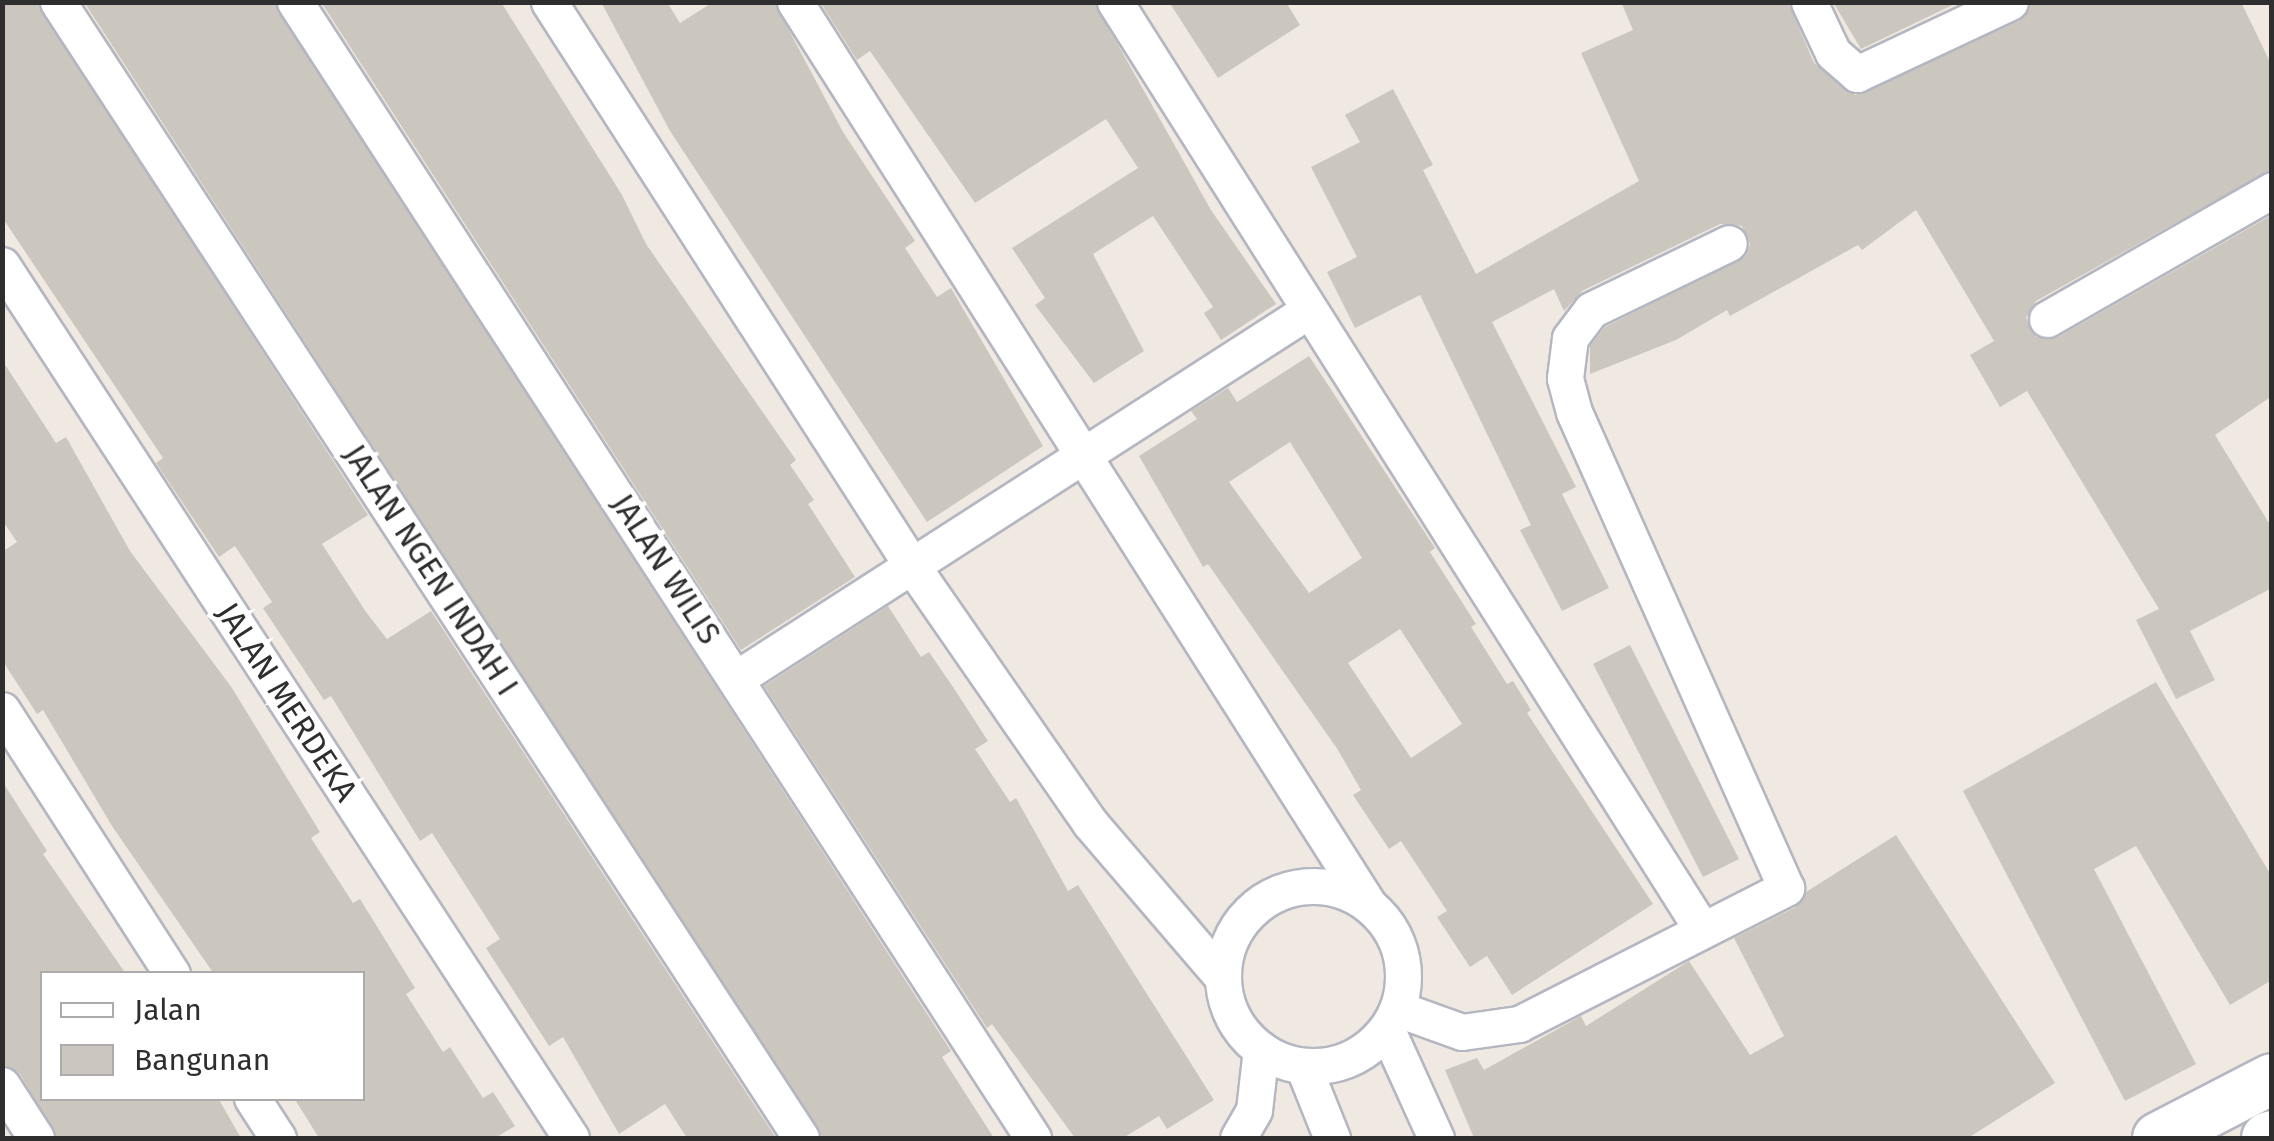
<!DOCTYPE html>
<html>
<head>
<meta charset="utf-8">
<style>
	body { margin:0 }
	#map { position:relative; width:2274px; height:1141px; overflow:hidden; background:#efe9e1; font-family:"Fira Sans",sans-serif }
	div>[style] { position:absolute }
	.building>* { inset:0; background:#cbc7bf }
	.roads { filter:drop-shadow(2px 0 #b4b7c1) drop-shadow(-2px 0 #b4b7c1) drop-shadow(0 2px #b4b7c1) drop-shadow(0 -2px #b4b7c1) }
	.street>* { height:35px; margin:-17.5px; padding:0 17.5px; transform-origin:17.5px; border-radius:17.5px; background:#fff }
	.street>.ring { margin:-17.5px; padding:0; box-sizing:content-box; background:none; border:35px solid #fff; border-radius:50% }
	.secondary>* { height:50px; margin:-25px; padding:0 25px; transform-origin:25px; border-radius:25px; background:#fff }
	span { translate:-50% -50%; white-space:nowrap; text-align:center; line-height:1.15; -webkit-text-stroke:9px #fff; paint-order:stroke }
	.street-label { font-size:32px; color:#2e2e2e }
	.frame { position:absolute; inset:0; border:5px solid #2e2e2e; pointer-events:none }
	.legend { position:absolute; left:40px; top:971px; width:325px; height:130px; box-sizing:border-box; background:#fff; border:2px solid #ababab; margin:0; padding:12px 18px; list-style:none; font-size:30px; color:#2e2e2e }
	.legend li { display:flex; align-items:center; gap:20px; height:50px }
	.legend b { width:50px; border:2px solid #ababab }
</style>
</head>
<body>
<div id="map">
	<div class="building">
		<div style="clip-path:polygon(2px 2px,37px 2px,368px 515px,322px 544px,366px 612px,387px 639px,431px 611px,776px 1138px,687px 1138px,665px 1104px,619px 1134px,563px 1037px,549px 1046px,486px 948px,500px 939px,432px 833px,420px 841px,331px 696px,324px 700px,263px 608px,272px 602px,235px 546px,219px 557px,156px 463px,163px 458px,2px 217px)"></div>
		<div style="clip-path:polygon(84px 2px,274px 2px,951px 1051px,942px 1057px,994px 1138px,822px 1138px)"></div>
		<div style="clip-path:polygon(321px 2px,501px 2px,622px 195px,646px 244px,796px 460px,790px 465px,814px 500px,808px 504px,855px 577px,741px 650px)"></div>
		<div style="clip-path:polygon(601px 2px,667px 2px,680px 23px,713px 2px,774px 2px,843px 132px,915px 241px,905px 248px,937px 297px,951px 288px,1043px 446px,927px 522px,670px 131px)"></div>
		<div style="clip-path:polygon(820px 2px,1094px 2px,1211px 210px,1276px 304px,1221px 340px,1204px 313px,1213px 307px,1153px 216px,1093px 254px,1144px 351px,1094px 383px,1035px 305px,1045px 298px,1012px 248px,1138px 168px,1106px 119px,975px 203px,870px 51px,857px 60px)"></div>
		<div style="clip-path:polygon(1169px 2px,1286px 2px,1300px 25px,1218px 78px)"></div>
		<div style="clip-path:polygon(1621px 2px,1788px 2px,1814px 63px,1855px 95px,2019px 21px,2031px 2px,2241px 2px,2272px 66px,2272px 169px,2036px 301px,2026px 318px,2036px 337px,2058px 337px,2272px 215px,2272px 396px,2215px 435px,2272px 528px,2272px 588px,2190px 631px,2215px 680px,2176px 699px,2136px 620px,2159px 609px,2027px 391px,2000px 407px,1970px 355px,1994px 341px,1916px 210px,1862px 250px,1858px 245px,1730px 316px,1727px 310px,1676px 340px,1590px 374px,1590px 346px,1605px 327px,1746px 256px,1750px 244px,1742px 226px,1720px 224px,1582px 291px,1564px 311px,1554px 289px,1492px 322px,1576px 487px,1562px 494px,1609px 588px,1562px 611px,1520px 530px,1531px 525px,1420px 295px,1355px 328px,1327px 272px,1357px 257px,1311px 167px,1360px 142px,1345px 115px,1393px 89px,1433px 165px,1423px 170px,1476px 274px,1639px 181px,1581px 53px,1633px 30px)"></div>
		<div style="clip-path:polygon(1833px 2px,1959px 2px,1861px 49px)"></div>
		<div style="clip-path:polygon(evenodd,1309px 356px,1435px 548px,1430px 552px,1476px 624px,1471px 627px,1507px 684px,1513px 681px,1531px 710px,1527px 713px,1653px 904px,1512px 995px,1487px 956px,1470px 967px,1437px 917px,1447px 911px,1401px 841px,1389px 849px,1353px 795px,1361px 790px,1338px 750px,1208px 564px,1203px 567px,1139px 456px,1197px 419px,1191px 411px,1228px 388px,1237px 402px,1309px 356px,1290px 442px,1362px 558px,1309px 593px,1229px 482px,1290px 442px,1309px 356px,1400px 629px,1462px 724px,1411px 758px,1348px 663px,1400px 629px)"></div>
		<div style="clip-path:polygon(2px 360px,56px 443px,66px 437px,130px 551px,232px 688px,320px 832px,311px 838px,353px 903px,360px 899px,415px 988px,406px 994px,443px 1052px,450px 1047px,483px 1098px,493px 1092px,515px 1126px,495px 1138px,319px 1138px,294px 1098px,362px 1098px,362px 974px,214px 974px,112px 826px,43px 710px,37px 714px,2px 660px,2px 552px,17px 542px,2px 520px)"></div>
		<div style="clip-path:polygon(888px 606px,921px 657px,929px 652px,955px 690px,988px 741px,975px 749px,1010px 802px,1016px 798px,1068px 891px,1078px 885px,1214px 1100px,1167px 1129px,1159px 1116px,1123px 1138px,1075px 1138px,992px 1024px,987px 1028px,764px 686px)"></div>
		<div style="clip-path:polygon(1630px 645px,1739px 859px,1703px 877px,1593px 664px)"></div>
		<div style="clip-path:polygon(2156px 682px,2272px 877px,2272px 980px,2230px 1005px,2136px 846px,2094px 869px,2196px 1064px,2125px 1101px,1963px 791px)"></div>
		<div style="clip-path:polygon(2px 781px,47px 851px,43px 854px,126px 974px,42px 974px,42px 1098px,218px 1098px,241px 1138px,57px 1138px,20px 1074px,2px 1064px)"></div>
		<div style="clip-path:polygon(1896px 835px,2055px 1083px,1968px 1138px,1474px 1138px,1445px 1070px,1477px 1058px,1484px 1070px,1581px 1016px,1586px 1026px,1689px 961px,1750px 1055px,1784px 1036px,1734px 938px,1796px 907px,1806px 892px)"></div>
	</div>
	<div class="roads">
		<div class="street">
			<div style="left:58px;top:2px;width:1357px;rotate:56.81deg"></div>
			<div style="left:295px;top:2px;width:1355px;rotate:56.99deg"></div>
			<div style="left:549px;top:2px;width:671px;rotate:57.23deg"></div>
			<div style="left:912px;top:566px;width:313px;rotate:55.3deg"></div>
			<div style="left:1090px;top:823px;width:204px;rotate:49.4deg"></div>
			<div style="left:795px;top:2px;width:1070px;rotate:57.56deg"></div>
			<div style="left:1115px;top:2px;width:1096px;rotate:57.67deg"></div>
			<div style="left:1809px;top:2px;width:56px;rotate:64.8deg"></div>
			<div style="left:1833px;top:53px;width:32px;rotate:41deg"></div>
			<div style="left:1857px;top:74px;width:169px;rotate:-25.2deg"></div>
			<div style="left:2px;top:265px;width:1042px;rotate:56.9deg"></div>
			<div style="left:2047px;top:319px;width:259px;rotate:-29.8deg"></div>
			<div style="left:737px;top:678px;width:677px;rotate:-32.75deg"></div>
			<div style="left:2px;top:710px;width:314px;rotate:57.2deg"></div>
			<div class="ring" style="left:1223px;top:886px;width:145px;height:145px"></div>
			<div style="left:1398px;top:1009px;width:68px;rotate:19.8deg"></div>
			<div style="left:1462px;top:1032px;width:58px;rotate:-8deg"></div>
			<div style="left:1519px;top:1024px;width:300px;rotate:-27deg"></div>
			<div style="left:1786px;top:888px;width:521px;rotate:-114.01deg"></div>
			<div style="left:1574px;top:412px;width:35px;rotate:-105deg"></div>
			<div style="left:1565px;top:378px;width:40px;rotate:-82.9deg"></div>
			<div style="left:1570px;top:338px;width:35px;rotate:-53deg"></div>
			<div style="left:1591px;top:310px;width:153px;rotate:-25.9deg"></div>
			<div style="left:1387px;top:1030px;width:119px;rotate:65.6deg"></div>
			<div style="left:1303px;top:1066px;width:78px;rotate:68.1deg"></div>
			<div style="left:2px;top:1085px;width:63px;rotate:57.3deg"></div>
			<div style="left:252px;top:1098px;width:48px;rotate:57deg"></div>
			<div style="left:1238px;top:1138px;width:32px;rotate:-60deg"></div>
			<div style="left:1254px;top:1110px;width:61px;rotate:-83.5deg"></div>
		</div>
		<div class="secondary">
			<div style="left:2158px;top:1138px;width:128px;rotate:-27.4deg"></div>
			<div style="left:2267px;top:1138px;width:5px;rotate:-22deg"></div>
		</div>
	</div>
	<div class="street-label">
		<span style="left:666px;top:569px;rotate:57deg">JALAN WILIS</span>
		<span style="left:431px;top:570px;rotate:57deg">JALAN NGEN INDAH I</span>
		<span style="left:287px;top:702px;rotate:57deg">JALAN MERDEKA</span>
	</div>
	<div class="frame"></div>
	<ul class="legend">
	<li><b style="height:12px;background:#fff"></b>Jalan</li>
	<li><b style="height:28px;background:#cbc7bf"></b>Bangunan</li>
	</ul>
</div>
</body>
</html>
